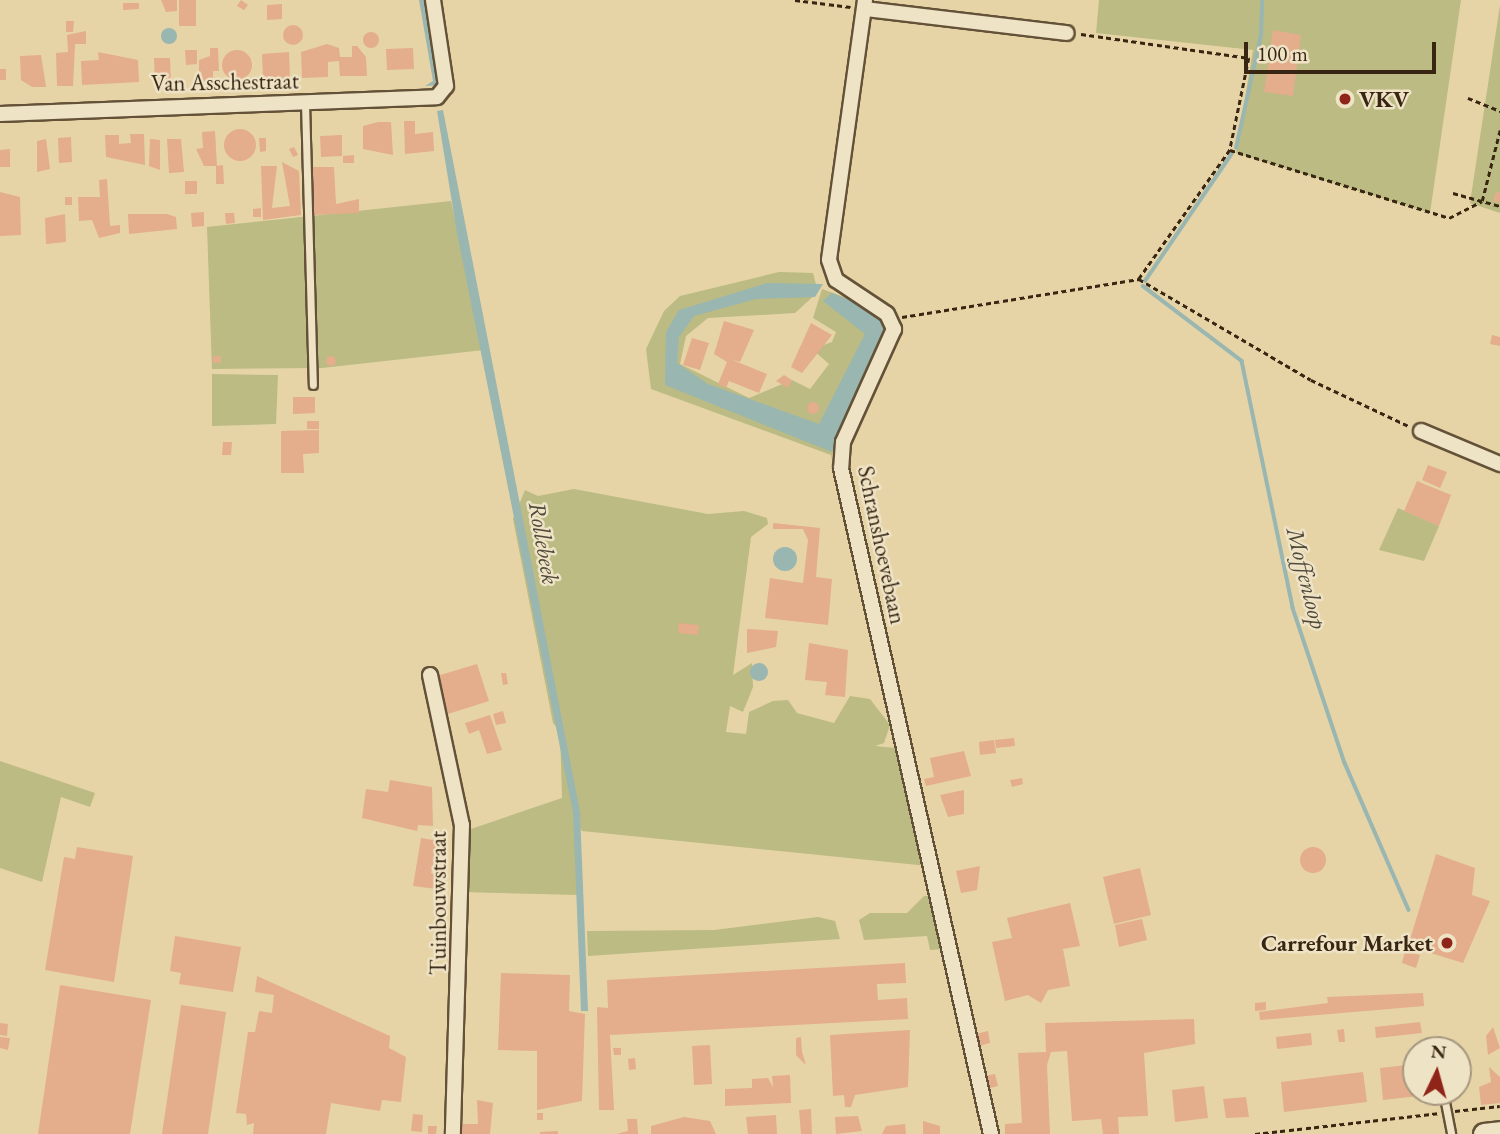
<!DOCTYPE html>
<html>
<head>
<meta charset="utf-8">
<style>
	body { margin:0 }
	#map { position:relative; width:1500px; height:1134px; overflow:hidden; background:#e6d4a7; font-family:"EB Garamond",serif }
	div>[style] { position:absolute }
	.green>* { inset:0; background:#bbbb83 }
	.water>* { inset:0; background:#99b6b1 }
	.round { border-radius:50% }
	.stream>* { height:3.5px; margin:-1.75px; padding:0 1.75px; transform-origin:1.75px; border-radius:1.75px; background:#99b6b1 }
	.building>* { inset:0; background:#e4ad8c }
	.path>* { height:2.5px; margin-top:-1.25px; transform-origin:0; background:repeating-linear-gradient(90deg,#382613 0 5px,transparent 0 8.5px) }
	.roads { filter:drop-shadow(2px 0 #645238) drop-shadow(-2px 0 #645238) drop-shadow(0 2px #645238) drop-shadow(0 -2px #645238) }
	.service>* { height:7px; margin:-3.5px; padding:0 3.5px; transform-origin:3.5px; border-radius:3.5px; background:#efe3c6 }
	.minor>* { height:14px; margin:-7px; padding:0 7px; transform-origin:7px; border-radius:7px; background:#efe3c6 }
	.secondary>* { height:21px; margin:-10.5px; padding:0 10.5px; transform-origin:10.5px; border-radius:10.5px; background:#efe3c6 }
	.dots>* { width:19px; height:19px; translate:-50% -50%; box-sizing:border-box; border:4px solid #efe3c6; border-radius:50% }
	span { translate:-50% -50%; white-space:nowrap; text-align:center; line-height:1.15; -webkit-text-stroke:5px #efe3c6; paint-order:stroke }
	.street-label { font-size:23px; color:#382613 }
	.poi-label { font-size:23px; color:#382613; font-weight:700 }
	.left { translate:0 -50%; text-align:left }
	.right { translate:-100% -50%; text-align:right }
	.water-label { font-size:24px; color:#504a3a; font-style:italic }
	.north { position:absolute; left:1402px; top:1036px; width:70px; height:70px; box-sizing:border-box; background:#efe3c6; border:2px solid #a6977e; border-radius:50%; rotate:5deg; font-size:19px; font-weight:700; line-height:28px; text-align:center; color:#382613 }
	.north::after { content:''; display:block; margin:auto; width:24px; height:32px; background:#8f2418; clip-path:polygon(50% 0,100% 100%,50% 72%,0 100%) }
	.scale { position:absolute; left:1244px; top:42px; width:192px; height:32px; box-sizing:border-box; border:4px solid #382613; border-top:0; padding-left:9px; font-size:21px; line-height:24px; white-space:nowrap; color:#382613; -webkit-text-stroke:5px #efe3c6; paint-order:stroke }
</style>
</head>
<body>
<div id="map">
	<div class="green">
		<div style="clip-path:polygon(1099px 0,1461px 0,1430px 213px,1236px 153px,1253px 50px,1096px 33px)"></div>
		<div style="clip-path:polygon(1500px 5px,1500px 213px,1470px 203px)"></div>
		<div style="clip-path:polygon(451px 201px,484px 350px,322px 368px,212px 369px,207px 227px)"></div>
		<div style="clip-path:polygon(779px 272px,813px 273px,818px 292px,795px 313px,708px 318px,686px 336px,680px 364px,749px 398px,792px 380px,810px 389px,829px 364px,812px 349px,832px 342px,836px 332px,813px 318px,822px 289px,874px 308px,835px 453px,850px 530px,845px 530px,831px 455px,651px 389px,646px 349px,664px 311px,680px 296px)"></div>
		<div style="clip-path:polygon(212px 374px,278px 375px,276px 424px,212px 426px)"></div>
		<div style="clip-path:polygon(574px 489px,708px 514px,744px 511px,767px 518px,768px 524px,751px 537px,733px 675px,752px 663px,753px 687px,743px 712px,730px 706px,726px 732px,746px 734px,749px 712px,773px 701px,788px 700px,797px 713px,834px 723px,850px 696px,870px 699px,890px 725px,884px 743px,875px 746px,895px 748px,928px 866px,582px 831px,574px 817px,578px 895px,462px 892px,462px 832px,562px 798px,560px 731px,553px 723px,513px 519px,525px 490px,538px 496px)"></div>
		<div style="clip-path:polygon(1398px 508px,1439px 526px,1424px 561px,1379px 550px)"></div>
		<div style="clip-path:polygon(0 761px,95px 793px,90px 807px,61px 797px,42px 882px,0 868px)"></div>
		<div style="clip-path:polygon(924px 896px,933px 896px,945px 949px,930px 950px,927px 936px,864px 940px,859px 920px,870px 913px,907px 913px)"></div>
		<div style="clip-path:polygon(818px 917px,835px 921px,840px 939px,588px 956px,587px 931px,714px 930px)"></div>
	</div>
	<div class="water">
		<div style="clip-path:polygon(419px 0,426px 0,439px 85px,425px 86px,433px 81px)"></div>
		<div class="round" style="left:161px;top:28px;width:16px;height:16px"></div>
		<div style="clip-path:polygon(443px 110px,580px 812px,588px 1011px,581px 1011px,573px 812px,457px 233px,437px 111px)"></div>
		<div style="clip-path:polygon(767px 283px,823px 284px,815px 297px,756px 299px,694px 316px,679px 337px,677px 363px,708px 384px,819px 424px,865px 334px,823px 301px,832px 293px,864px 306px,881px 316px,887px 331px,832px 452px,665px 385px,666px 332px,679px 310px)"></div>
		<div class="round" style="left:773px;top:547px;width:24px;height:24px"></div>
		<div class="round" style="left:750px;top:663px;width:18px;height:18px"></div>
	</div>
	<div class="stream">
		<div style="left:1236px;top:148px;width:116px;rotate:-77.5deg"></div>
		<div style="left:1261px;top:35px;width:35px;rotate:-88deg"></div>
		<div style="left:1145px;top:281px;width:153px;rotate:-55.7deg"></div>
		<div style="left:1143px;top:286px;width:124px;rotate:37.1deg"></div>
		<div style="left:1242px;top:361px;width:252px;rotate:78.3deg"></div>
		<div style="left:1293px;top:608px;width:163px;rotate:71.5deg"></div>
		<div style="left:1345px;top:763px;width:160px;rotate:66.5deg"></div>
	</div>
	<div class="building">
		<div style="clip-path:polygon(161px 0,177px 0,177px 11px,166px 12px)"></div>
		<div style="clip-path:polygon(179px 0,196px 0,196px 26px,179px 26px)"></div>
		<div style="clip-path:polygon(241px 0,248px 5px,244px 10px,237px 6px)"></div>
		<div style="clip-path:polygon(123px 3px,139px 3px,139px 9px,123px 10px)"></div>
		<div style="clip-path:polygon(282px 4px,282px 19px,267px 20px,267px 5px)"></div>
		<div style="clip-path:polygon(66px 21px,74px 21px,73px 32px,66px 32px)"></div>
		<div class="round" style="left:283px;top:25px;width:20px;height:20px"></div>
		<div style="clip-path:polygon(1273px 30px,1301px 35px,1293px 96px,1264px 92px)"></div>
		<div style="clip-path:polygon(86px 31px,86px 44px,75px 44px,73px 86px,57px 86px,56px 53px,68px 52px,67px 35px)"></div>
		<div class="round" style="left:363px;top:32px;width:16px;height:16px"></div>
		<div style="clip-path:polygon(327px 44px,339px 48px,340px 57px,352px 57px,352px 46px,357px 46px,366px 57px,367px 76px,340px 76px,339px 61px,328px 62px,328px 77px,302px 78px,301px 52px)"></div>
		<div style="clip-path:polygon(210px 48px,218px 48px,219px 71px,213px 71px,213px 81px,199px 81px,199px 60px,210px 56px)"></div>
		<div style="clip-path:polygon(413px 48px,414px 69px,387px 70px,386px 49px)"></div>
		<div style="clip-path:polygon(185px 50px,197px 50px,197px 64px,186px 65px)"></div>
		<div class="round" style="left:222px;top:50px;width:30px;height:30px"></div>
		<div style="clip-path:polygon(98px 52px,138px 60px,139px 82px,82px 85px,81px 61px,99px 60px)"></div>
		<div style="clip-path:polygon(289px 52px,290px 79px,263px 79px,262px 54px)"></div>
		<div style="clip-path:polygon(41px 55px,46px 87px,32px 87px,21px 80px,20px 56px)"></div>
		<div style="clip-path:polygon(154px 58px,170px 58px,171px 84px,155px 84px)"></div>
		<div style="clip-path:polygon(0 69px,6px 69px,6px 80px,0 80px)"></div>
		<div style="clip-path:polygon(404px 121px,415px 121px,415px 134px,433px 132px,434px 151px,405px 154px)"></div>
		<div style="clip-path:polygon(378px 122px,391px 122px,393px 155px,363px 149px,363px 126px)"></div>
		<div class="round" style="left:224px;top:129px;width:32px;height:32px"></div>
		<div style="clip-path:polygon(215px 131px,217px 166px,204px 166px,196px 149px,203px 148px,202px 132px)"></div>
		<div style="clip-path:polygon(130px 134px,144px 134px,145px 165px,106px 157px,105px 135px,119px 135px,119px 144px,131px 143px)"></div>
		<div style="clip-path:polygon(342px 135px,342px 156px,321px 157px,320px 136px)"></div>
		<div style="clip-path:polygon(71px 137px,72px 162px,59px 163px,58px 138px)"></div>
		<div style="clip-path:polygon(259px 138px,266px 138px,266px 151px,260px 152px)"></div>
		<div style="clip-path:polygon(46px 139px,50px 169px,37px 172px,37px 141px)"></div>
		<div style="clip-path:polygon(150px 139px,160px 140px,160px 170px,149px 166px)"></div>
		<div style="clip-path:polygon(167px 139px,181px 139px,184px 172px,169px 173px)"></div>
		<div style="clip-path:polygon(294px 147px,298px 155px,293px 157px,289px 149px)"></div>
		<div style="clip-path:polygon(10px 149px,10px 167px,0 167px,0 150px)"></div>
		<div style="clip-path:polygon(354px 155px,354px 163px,343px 163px,343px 156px)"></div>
		<div style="clip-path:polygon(282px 162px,299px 171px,301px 215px,263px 220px,261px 166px,277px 166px,272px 208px,290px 206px)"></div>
		<div style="clip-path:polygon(223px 165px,224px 184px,216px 184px,216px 166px)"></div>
		<div style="clip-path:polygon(311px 167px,334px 167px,336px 204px,359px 199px,359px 213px,313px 215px)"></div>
		<div style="clip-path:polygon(107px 179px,110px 226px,120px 225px,120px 233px,99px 238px,92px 220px,79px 221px,78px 197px,100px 197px,99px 180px)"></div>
		<div style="clip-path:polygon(185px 181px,197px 181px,197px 194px,185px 194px)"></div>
		<div style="clip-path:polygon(0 192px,20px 197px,21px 235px,0 236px)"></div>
		<div style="clip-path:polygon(1496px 192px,1500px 193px,1500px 203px,1493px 201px)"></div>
		<div style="clip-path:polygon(65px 197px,72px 197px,72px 205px,65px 205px)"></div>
		<div style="clip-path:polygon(261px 208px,261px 217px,253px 217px,253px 209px)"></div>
		<div style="clip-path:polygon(204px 212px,204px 226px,192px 227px,191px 213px)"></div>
		<div style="clip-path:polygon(225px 213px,234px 213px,235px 223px,226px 224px)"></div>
		<div style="clip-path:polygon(65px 214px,66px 242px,46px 244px,45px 218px)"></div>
		<div style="clip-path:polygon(128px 214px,167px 214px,176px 217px,177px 229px,129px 234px)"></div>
		<div style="clip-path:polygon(724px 321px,754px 330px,740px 362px,730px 359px,767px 374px,759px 393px,729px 381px,726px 388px,718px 384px,727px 362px,714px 354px)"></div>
		<div style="clip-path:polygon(811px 323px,832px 335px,802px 373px,791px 367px)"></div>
		<div style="clip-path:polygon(1492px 335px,1500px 337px,1500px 346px,1490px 344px)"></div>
		<div style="clip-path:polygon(692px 338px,709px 343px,700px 370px,683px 365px)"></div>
		<div style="clip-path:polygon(213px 356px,221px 356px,221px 363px,213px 363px)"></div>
		<div class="round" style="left:326px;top:356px;width:10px;height:10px"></div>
		<div style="clip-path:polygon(784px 375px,792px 380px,788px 388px,776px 381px)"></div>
		<div style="clip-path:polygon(293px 397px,315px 397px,315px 413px,293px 414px)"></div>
		<div class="round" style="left:807px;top:402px;width:12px;height:12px"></div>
		<div style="clip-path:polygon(307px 421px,319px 421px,319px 429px,307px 429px)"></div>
		<div style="clip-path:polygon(319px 430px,319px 453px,303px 454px,304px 473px,281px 473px,281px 431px)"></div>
		<div style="clip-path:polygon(223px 442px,232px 442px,231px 455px,222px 455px)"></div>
		<div style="clip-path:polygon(1428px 465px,1447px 472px,1440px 488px,1422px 480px)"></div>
		<div style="clip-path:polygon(1417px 481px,1451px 495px,1439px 526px,1404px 511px)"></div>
		<div style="clip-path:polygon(773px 523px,820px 528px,816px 577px,832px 579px,828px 625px,765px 618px,770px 578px,803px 583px,808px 540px,803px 529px,773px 529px)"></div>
		<div style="clip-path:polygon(679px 623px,699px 625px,698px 635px,678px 633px)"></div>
		<div style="clip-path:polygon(747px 629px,778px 631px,776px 647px,747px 653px)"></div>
		<div style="clip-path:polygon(809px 643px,848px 650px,845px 697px,825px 695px,827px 682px,805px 680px)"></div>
		<div style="clip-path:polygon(477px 664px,489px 701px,448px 714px,437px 676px)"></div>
		<div style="clip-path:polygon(501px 673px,506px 673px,508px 684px,503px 685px)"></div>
		<div style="clip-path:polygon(503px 711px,506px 723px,496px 725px,493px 714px)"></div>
		<div style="clip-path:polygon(490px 715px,502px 750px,487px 754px,479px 730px,469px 734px,465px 723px)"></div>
		<div style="clip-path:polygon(1014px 738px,1015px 746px,996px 748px,995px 740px)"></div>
		<div style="clip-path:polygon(994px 740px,996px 753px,980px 755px,979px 742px)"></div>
		<div style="clip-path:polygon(964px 751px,971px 776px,926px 786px,924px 779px,934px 777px,930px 758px)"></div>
		<div style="clip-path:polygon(1022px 778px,1023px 784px,1012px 787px,1010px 780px)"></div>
		<div style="clip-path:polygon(390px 780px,432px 787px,433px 826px,418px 825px,417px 831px,362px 818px,366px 789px,388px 792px)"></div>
		<div style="clip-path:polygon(964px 790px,964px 814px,948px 817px,940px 795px)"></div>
		<div style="clip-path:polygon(421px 838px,439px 841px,431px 873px,440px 875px,437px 889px,413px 886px)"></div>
		<div class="round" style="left:1300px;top:847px;width:26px;height:26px"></div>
		<div style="clip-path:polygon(77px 847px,133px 856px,114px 982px,45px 970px,64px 857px,75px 859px)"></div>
		<div style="clip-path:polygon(1436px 854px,1475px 868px,1472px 895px,1490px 901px,1463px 963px,1408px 946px)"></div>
		<div style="clip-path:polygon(980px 866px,977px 890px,961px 893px,956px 871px)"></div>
		<div style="clip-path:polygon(1140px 868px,1151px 915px,1114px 924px,1103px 877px)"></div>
		<div style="clip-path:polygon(1070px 903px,1080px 946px,1063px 949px,1070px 986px,1048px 990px,1041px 1003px,1028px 995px,1005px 1001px,992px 942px,1012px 938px,1007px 918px)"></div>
		<div style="clip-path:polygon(1142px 919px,1147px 940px,1119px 947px,1115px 925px)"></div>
		<div style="clip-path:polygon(175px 936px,241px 947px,233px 992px,179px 984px,181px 973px,170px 971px)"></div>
		<div style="clip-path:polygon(1405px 951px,1420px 955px,1416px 968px,1402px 963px)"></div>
		<div style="clip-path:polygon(905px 963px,906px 983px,877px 984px,878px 1000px,907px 998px,908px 1019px,610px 1035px,614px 1110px,599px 1110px,597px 1007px,608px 1008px,607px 980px)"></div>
		<div style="clip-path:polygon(501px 973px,570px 975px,569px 1011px,585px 1014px,582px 1101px,537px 1110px,537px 1051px,498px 1050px)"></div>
		<div style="clip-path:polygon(257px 976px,390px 1036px,389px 1048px,406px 1057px,401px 1102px,382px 1100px,380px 1111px,331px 1103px,326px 1134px,253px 1134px,254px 1123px,247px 1125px,246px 1114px,236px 1113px,248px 1032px,255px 1032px,259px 1011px,272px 1013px,274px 995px,255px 992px)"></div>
		<div style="clip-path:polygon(60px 985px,151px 1000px,130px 1134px,38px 1134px)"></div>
		<div style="clip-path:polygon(1423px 993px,1424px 1006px,1260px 1020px,1259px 1012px,1328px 1003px,1327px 997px)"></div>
		<div style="clip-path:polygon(1266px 1002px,1266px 1010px,1255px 1011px,1255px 1003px)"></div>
		<div style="clip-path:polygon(181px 1005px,226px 1012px,208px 1134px,162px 1134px)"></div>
		<div style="clip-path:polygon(1194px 1019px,1195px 1044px,1144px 1053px,1148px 1116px,1118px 1117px,1119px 1134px,1103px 1134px,1101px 1119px,1072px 1121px,1067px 1051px,1051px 1052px,1047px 1065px,1050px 1134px,1005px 1134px,1005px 1124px,1022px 1123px,1018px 1053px,1046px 1052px,1045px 1023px)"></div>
		<div style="clip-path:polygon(1420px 1022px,1422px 1033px,1376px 1038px,1375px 1027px)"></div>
		<div style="clip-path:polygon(0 1023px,8px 1024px,7px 1036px,0 1035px)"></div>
		<div style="clip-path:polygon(1493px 1027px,1500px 1048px,1488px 1055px,1486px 1036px)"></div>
		<div style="clip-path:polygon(1344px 1029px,1345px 1042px,1339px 1042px,1337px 1030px)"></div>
		<div style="clip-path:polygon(910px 1030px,908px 1087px,855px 1095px,851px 1107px,845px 1107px,844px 1095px,833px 1096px,830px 1035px)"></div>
		<div style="clip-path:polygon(988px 1031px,990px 1043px,979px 1046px,976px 1034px)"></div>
		<div style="clip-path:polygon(1311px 1033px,1312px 1045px,1277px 1049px,1276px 1037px)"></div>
		<div style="clip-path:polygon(0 1037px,10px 1038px,8px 1050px,0 1048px)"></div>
		<div style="clip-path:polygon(801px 1037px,802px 1052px,806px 1065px,796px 1055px,796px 1038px)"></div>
		<div style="clip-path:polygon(710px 1045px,712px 1084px,694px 1085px,692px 1046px)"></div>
		<div style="clip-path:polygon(613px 1048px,621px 1048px,621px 1055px,614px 1055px)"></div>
		<div style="clip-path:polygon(635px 1058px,636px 1069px,629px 1070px,628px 1059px)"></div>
		<div style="clip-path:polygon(1416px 1064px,1416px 1092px,1428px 1095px,1383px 1100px,1380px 1068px)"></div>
		<div style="clip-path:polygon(1489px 1067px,1500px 1077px,1500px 1103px,1481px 1105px,1479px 1087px,1491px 1082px)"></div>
		<div style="clip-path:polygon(1363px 1072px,1367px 1102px,1284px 1112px,1281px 1082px)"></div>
		<div style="clip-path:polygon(995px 1074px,998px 1086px,987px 1089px,984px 1076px)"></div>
		<div style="clip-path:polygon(790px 1075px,791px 1103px,725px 1106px,725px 1089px,752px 1088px,752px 1079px,768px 1078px,773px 1087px,772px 1076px)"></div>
		<div style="clip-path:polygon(1204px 1086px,1208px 1118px,1175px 1122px,1172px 1090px)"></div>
		<div style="clip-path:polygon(1246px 1097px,1249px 1117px,1226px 1118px,1223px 1099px)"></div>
		<div style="clip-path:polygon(477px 1100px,493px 1103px,490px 1134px,458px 1134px,458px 1124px,478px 1124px)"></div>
		<div style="clip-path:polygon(811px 1109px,812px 1134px,801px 1134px,799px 1110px)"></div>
		<div style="clip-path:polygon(537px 1113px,543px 1113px,543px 1120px,537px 1120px)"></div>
		<div style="clip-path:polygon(413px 1114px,423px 1115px,422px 1132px,411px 1131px)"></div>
		<div style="clip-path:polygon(776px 1115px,777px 1134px,748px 1134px,746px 1117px)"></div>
		<div style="clip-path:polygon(858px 1116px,862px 1131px,836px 1134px,835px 1117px)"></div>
		<div style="clip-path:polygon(684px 1117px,710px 1121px,716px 1134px,651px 1134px,651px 1126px)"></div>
		<div style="clip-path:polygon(627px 1119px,637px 1119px,638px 1134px,616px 1134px,628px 1131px)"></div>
		<div style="clip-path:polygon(923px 1121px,940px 1126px,940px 1134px,923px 1134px)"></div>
		<div style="clip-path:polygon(905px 1124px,906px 1134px,882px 1134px,886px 1126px)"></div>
		<div style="clip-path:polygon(428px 1126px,437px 1126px,436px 1134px,428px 1134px)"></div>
		<div style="clip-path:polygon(558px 1131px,558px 1134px,540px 1134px,540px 1132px)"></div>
	</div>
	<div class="path">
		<div style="left:795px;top:0;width:56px;rotate:7.1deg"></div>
		<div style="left:1081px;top:34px;width:170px;rotate:8.1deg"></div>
		<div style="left:1249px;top:58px;width:94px;rotate:101.7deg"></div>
		<div style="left:1230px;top:150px;width:158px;rotate:125.2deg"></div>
		<div style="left:1468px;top:98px;width:35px;rotate:22deg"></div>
		<div style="left:1230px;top:150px;width:229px;rotate:17.2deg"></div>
		<div style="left:1449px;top:218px;width:37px;rotate:-27deg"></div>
		<div style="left:1453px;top:193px;width:49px;rotate:15.5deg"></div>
		<div style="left:1482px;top:201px;width:73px;rotate:-75.8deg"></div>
		<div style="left:902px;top:317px;width:240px;rotate:-9.1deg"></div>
		<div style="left:1139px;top:279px;width:199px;rotate:30.4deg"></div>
		<div style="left:1311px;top:380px;width:110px;rotate:25.2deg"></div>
		<div style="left:1455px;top:1111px;width:45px;rotate:-6.3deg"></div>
		<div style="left:1255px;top:1134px;width:184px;rotate:-6.5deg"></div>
	</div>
	<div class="roads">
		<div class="service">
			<div style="left:305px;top:103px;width:282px;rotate:88.4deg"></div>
			<div style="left:1445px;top:1102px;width:33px;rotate:79deg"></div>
		</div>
		<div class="minor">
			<div style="left:865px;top:0;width:262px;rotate:97.9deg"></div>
			<div style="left:829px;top:260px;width:21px;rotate:71deg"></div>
			<div style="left:836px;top:280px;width:61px;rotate:33.7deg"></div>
			<div style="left:887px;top:314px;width:17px;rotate:65deg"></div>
			<div style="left:894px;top:329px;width:124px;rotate:114.3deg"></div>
			<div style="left:843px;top:442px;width:26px;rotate:94deg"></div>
			<div style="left:841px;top:468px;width:683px;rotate:77.31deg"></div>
			<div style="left:865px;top:9px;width:203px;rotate:6.8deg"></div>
			<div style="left:0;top:114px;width:437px;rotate:-2.2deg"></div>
			<div style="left:437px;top:97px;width:14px;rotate:-51deg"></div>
			<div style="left:446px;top:86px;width:87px;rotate:-98.6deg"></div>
			<div style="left:1421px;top:431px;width:86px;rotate:22.7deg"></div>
			<div style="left:430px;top:675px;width:153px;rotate:78deg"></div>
			<div style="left:462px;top:825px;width:309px;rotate:91.7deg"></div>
		</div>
		<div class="secondary">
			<div style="left:1484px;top:1134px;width:16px;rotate:-7deg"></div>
		</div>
	</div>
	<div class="dots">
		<div style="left:1345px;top:99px;background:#8f2418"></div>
		<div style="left:1447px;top:943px;background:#8f2418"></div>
	</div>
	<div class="street-label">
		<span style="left:225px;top:82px;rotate:-1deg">Van Asschestraat</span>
		<span style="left:882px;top:545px;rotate:78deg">Schranshoevebaan</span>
		<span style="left:438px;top:903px;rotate:-90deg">Tuinbouwstraat</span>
	</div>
	<div class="poi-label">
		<span class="left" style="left:1359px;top:99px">VKV</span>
		<span class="right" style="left:1433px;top:943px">Carrefour Market</span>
	</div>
	<div class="water-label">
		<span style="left:544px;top:543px;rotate:80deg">Rollebeek</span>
		<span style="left:1307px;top:578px;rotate:76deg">Moffenloop</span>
	</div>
	<div class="north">N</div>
	<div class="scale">100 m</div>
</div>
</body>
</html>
